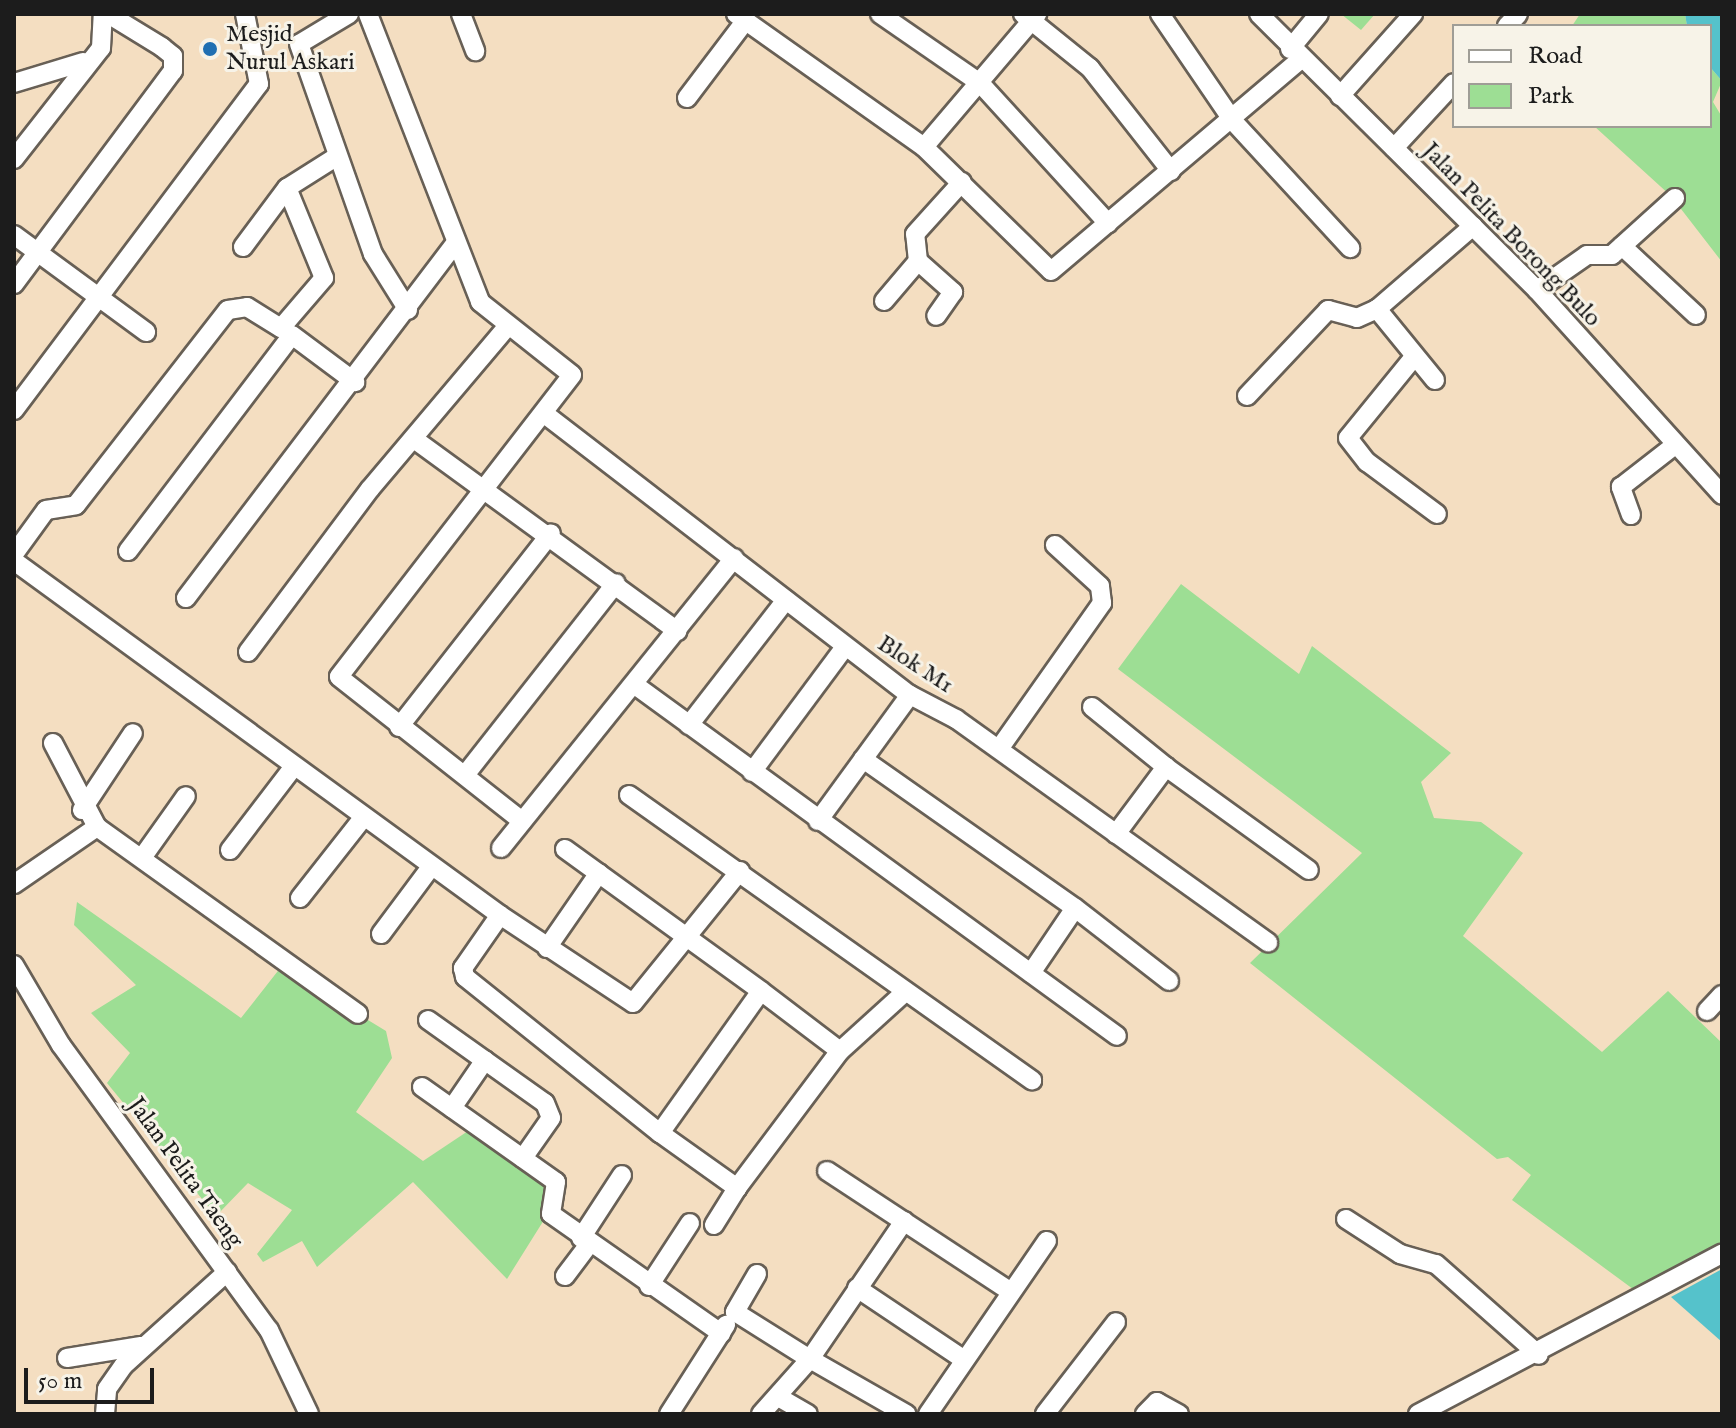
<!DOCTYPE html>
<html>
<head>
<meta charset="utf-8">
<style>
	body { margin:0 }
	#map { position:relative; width:1736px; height:1428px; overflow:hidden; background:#f4dec1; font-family:"IM FELL English",serif }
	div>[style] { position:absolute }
	.green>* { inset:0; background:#9dde94 }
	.water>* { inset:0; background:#55c2cb }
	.roads { filter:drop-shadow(2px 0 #686056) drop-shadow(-2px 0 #686056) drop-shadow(0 2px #686056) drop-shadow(0 -2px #686056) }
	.minor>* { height:18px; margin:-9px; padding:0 9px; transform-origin:9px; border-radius:9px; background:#fff }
	.dots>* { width:22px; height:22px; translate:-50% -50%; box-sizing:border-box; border:4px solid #f7f3e8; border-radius:50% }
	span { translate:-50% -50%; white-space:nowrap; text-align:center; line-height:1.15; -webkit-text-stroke:6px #f7f3e8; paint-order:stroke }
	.poi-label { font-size:24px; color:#1c1c1c }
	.left { translate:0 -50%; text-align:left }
	.street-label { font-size:24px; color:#1c1c1c }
	.frame { position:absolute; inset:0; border:16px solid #1c1c1c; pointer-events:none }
	.legend { position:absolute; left:1452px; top:24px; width:260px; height:104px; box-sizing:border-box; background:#f7f3e8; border:2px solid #9f9d96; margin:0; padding:10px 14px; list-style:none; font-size:24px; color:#1c1c1c }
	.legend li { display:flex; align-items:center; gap:16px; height:40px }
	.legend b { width:40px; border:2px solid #9f9d96 }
	.scale { position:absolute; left:24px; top:1368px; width:130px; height:36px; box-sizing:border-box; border:4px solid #1c1c1c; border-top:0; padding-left:10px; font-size:24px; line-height:28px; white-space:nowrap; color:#1c1c1c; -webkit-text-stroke:6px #f7f3e8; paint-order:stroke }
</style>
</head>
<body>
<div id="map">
	<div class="green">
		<div style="clip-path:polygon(1341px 14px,1375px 14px,1361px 30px)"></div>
		<div style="clip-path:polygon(1580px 14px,1685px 14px,1687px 26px,1572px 26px)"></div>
		<div style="clip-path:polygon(1710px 67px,1722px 81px,1713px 102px,1722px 117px,1722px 262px,1671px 196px,1594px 126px,1710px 126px)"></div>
		<div style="clip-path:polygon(1181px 584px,1299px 674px,1312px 646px,1451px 753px,1421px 782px,1434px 818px,1481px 822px,1523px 853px,1463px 936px,1602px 1052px,1668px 991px,1722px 1043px,1722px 1249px,1633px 1289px,1512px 1200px,1531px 1175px,1508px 1157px,1497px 1159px,1250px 963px,1362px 853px,1118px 669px)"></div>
		<div style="clip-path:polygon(77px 902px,241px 1018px,281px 967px,386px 1031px,392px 1058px,356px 1112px,423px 1161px,474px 1127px,564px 1188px,507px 1279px,413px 1182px,317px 1267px,302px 1241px,263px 1262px,257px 1254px,292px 1210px,248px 1183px,216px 1216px,107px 1083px,130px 1053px,91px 1013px,136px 985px,74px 925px)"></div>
	</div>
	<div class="water">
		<div style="clip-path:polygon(1685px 14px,1722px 14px,1722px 81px,1710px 67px,1710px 26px,1687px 26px)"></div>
		<div style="clip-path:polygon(1722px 1269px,1722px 1342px,1671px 1297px)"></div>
	</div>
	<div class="roads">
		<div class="minor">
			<div style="left:349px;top:14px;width:58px;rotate:149deg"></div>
			<div style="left:299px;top:44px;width:223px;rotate:70.6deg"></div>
			<div style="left:373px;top:254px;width:66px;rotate:58deg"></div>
			<div style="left:368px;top:14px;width:309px;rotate:68.7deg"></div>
			<div style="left:480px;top:302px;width:117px;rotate:38.4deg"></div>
			<div style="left:572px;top:375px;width:381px;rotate:127.7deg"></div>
			<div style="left:339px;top:677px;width:233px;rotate:38.2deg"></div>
			<div style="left:461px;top:14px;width:40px;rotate:69deg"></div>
			<div style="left:736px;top:14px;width:230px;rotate:35.3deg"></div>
			<div style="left:924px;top:147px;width:177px;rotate:44.3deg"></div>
			<div style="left:1051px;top:271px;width:328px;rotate:-40.3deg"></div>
			<div style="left:880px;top:14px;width:121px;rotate:34.6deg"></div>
			<div style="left:980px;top:83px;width:190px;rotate:47.6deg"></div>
			<div style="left:1023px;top:14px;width:86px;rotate:38.9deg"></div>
			<div style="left:1090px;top:68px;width:131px;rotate:51.8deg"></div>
			<div style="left:1160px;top:14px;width:130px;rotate:55.7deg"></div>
			<div style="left:1233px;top:121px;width:173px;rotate:47.3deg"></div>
			<div style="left:1259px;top:14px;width:392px;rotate:44.8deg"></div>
			<div style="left:1537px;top:290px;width:276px;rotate:47.9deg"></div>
			<div style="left:1507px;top:26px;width:16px;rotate:-47deg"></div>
			<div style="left:1290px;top:49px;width:45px;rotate:-50.4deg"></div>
			<div style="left:14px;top:83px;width:72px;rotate:-16.9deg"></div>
			<div style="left:1340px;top:96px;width:110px;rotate:-48.3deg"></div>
			<div style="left:687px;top:98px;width:98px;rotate:-52.9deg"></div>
			<div style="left:924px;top:147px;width:175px;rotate:-49.6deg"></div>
			<div style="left:1394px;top:148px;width:88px;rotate:-47.3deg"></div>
			<div style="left:14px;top:159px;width:141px;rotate:-51.9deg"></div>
			<div style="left:101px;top:48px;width:34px;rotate:-87deg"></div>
			<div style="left:14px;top:235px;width:164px;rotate:36.3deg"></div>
			<div style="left:1622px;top:246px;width:101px;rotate:43deg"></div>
			<div style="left:243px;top:247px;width:74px;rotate:-53.3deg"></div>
			<div style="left:918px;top:261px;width:47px;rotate:41.5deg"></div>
			<div style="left:953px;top:292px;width:29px;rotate:125deg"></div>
			<div style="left:14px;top:284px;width:266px;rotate:-53.3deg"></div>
			<div style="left:173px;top:71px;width:15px;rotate:-90deg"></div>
			<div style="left:173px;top:56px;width:14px;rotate:-141deg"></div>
			<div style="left:162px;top:47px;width:63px;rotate:-148.6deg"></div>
			<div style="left:1537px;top:290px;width:61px;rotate:-35deg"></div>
			<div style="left:1587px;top:255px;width:25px"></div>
			<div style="left:1612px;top:255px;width:85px;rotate:-42.1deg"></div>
			<div style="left:884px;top:301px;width:52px;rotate:-49.6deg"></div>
			<div style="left:918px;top:261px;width:27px;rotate:-96deg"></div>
			<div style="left:915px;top:234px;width:70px;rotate:-47.9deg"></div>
			<div style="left:1414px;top:357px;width:104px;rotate:129.2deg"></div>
			<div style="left:1348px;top:438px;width:31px;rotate:52deg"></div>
			<div style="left:1367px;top:462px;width:87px;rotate:36.6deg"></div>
			<div style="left:1435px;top:380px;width:92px;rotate:-129.2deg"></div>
			<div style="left:1377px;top:309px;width:127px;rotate:-40.8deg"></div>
			<div style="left:1247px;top:396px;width:118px;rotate:-46.7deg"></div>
			<div style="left:1328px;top:310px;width:30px;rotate:15deg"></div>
			<div style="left:1357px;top:318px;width:22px;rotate:-24deg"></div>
			<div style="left:14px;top:410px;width:408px;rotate:-53.1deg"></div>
			<div style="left:259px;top:84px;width:71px;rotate:-101.3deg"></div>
			<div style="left:546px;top:415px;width:459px;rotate:37.6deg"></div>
			<div style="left:910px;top:695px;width:52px;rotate:27.6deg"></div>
			<div style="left:956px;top:719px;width:384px;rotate:35.6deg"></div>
			<div style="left:414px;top:439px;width:326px;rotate:36.1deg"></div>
			<div style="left:1631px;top:515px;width:30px;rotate:-110deg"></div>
			<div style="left:1621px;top:487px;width:68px;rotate:-37.9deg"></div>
			<div style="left:128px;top:551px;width:271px;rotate:-52.8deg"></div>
			<div style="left:292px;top:335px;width:79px;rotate:36.7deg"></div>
			<div style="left:14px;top:554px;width:54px;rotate:-54deg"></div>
			<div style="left:46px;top:510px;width:30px;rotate:-9deg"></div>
			<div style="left:76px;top:505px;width:247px;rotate:-52.1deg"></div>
			<div style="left:228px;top:310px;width:19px;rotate:-9deg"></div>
			<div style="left:247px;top:307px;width:40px;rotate:32deg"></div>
			<div style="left:281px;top:328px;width:66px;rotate:-49.3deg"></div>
			<div style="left:324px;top:278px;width:97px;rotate:-112.3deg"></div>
			<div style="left:287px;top:188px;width:58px;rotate:-32.3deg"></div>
			<div style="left:14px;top:561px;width:601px;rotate:36.07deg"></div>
			<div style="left:500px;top:915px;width:65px;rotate:124.9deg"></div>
			<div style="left:463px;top:968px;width:9px;rotate:77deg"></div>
			<div style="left:465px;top:977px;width:250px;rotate:38.7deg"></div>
			<div style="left:660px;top:1133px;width:174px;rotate:-54.6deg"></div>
			<div style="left:761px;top:991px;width:99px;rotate:37.2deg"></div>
			<div style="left:186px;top:598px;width:443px;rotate:-52.8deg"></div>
			<div style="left:248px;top:652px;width:204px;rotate:-53.2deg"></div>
			<div style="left:370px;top:489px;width:211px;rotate:-49.8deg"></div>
			<div style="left:635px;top:685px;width:596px;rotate:36.06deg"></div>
			<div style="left:1092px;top:707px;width:95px;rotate:39deg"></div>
			<div style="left:689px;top:725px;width:158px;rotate:-52.2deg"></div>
			<div style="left:399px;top:727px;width:246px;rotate:-51.9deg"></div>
			<div style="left:53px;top:743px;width:95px;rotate:62.4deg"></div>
			<div style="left:999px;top:749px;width:179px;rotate:-54.8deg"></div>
			<div style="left:1102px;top:603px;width:17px;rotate:-97deg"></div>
			<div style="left:1100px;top:586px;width:61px;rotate:-137.7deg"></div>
			<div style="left:863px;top:759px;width:259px;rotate:35.1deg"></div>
			<div style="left:752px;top:772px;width:156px;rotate:-53.4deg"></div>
			<div style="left:465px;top:775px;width:244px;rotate:-51.8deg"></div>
			<div style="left:629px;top:795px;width:494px;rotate:35.3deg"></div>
			<div style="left:82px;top:810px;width:92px;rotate:-56.5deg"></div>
			<div style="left:818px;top:821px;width:156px;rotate:-53.9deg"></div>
			<div style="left:1116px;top:834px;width:84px;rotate:-53.3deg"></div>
			<div style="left:1166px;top:767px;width:176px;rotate:35.8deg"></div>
			<div style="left:501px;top:848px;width:372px;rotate:-51.2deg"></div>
			<div style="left:565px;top:849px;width:242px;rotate:35.9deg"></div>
			<div style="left:230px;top:850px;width:102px;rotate:-52.6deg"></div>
			<div style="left:144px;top:855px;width:72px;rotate:-54.6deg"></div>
			<div style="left:14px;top:884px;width:101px;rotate:-34.5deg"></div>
			<div style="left:97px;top:827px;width:321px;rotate:35.6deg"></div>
			<div style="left:300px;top:898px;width:102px;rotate:-51.8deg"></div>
			<div style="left:500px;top:915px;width:159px;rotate:33.5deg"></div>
			<div style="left:633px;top:1003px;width:170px;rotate:-51deg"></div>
			<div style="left:381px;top:934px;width:84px;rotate:-53.3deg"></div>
			<div style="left:547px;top:948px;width:91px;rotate:-55.3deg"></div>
			<div style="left:14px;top:965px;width:93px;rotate:59.6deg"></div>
			<div style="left:61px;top:1045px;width:353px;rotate:53.9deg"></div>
			<div style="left:269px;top:1330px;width:93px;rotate:64.5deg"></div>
			<div style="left:1031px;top:973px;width:78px;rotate:-55.9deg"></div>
			<div style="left:1075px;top:908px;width:119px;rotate:37.8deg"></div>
			<div style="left:1707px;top:1011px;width:22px;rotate:-47deg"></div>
			<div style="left:428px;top:1020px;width:143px;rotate:35.4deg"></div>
			<div style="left:545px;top:1103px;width:16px;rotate:68deg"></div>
			<div style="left:551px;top:1118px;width:49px;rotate:125deg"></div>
			<div style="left:422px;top:1087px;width:164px;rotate:35.3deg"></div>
			<div style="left:556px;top:1182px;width:32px;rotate:99deg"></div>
			<div style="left:551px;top:1214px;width:208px;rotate:35deg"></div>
			<div style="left:452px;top:1108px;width:58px;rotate:-55.5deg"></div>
			<div style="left:660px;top:1133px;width:95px;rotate:35.5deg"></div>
			<div style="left:737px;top:1188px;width:171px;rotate:-53.1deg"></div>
			<div style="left:840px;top:1051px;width:88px;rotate:-42.2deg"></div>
			<div style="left:827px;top:1171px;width:220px;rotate:33.3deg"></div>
			<div style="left:1346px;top:1219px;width:64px;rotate:32.9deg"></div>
			<div style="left:1400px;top:1254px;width:37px;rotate:16deg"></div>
			<div style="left:1436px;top:1264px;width:137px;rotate:41.5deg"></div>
			<div style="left:714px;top:1225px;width:44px;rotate:-58.1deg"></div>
			<div style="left:581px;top:1238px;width:75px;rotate:-56.9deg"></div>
			<div style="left:757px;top:1274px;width:44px;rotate:120.1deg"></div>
			<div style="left:735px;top:1312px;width:89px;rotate:32.1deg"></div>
			<div style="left:810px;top:1359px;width:167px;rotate:-55.7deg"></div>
			<div style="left:565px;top:1276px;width:40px;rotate:-53deg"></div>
			<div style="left:649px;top:1286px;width:75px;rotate:-56.9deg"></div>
			<div style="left:857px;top:1288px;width:128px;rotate:33.8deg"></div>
			<div style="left:67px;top:1358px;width:75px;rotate:-9.2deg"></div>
			<div style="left:780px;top:1398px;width:32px;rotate:30deg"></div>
			<div style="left:105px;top:1414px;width:25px;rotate:-85deg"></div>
			<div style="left:107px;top:1389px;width:29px;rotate:-55deg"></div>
			<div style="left:124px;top:1365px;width:139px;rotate:-42.1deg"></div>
			<div style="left:669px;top:1414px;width:106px;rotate:-57.4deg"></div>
			<div style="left:761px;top:1414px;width:74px;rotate:-48.3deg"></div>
			<div style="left:810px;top:1359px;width:111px;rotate:29.8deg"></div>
			<div style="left:928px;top:1414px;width:210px;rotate:-55.5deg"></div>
			<div style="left:1045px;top:1414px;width:116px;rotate:-52.3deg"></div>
			<div style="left:1145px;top:1414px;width:17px;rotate:-45deg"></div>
			<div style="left:1157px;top:1402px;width:25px;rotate:29deg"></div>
			<div style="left:1418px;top:1414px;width:344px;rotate:-27.8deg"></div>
		</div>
	</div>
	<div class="dots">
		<div style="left:210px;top:49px;background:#1f6fb2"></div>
	</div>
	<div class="poi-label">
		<span class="left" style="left:226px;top:49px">Mesjid<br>Nurul Askari</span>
	</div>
	<div class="street-label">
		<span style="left:1511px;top:235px;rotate:46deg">Jalan Pelita Borong Bulo</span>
		<span style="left:915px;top:665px;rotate:33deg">Blok M1</span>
		<span style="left:185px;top:1173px;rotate:54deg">Jalan Pelita Taeng</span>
	</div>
	<div class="frame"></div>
	<ul class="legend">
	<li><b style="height:10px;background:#fff"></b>Road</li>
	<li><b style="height:22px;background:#9dde94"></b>Park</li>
	</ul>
	<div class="scale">50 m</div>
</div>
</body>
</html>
